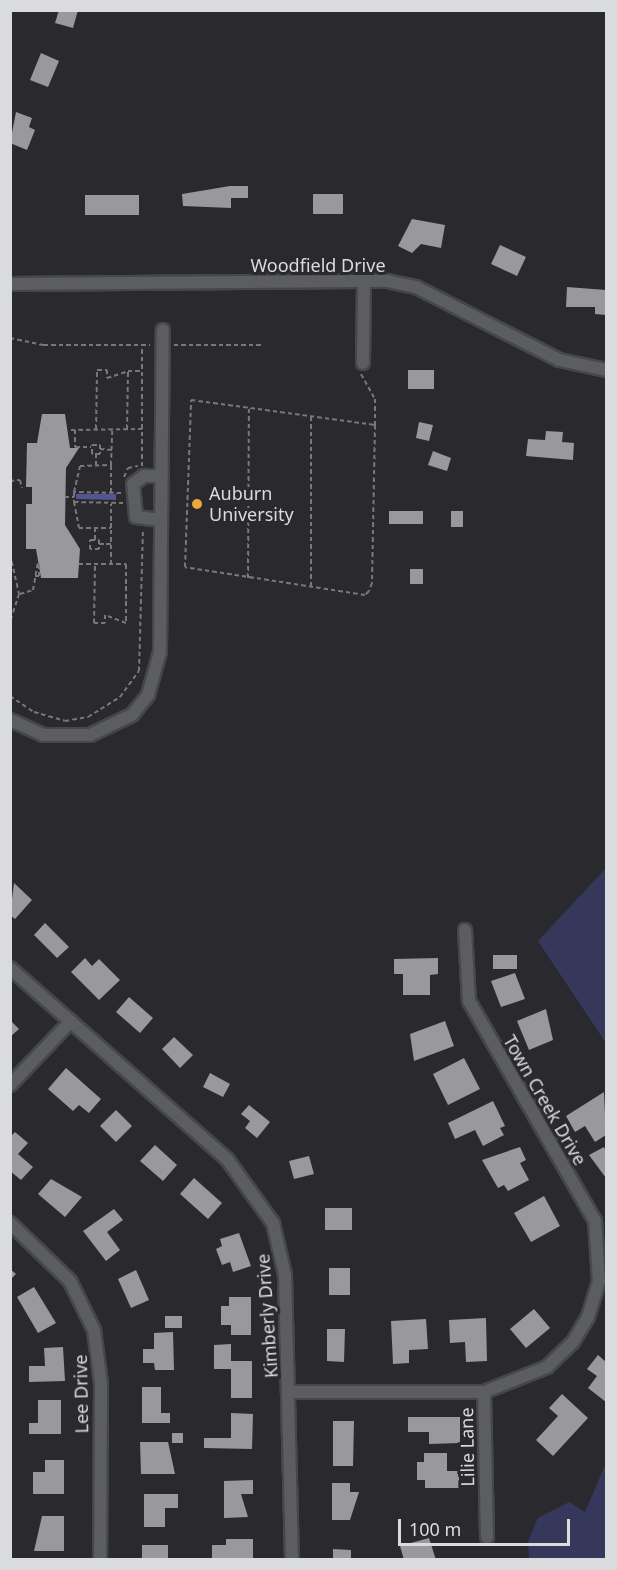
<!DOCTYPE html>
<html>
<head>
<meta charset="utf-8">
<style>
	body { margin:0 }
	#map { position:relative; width:617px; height:1570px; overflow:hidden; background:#2a2a2e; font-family:"Noto Sans",sans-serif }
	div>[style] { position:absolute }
	.green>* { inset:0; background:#35385a }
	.water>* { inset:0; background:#53568e }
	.building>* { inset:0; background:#98989d }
	.path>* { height:2px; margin-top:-1px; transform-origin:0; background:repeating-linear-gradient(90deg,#78787b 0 4.5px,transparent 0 7.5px) }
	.roads { filter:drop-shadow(2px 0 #46474a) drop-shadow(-2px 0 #46474a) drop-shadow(0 2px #46474a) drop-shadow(0 -2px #46474a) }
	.minor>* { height:12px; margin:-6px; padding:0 6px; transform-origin:6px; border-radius:6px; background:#5c5d61 }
	.dots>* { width:16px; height:16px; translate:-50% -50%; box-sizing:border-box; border:3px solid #2a2a2e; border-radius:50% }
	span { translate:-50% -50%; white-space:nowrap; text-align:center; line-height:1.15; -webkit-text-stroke:6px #2a2a2e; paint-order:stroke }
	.street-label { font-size:18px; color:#dadbdd }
	.poi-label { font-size:18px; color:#dadbdd }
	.left { translate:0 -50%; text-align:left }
	.frame { position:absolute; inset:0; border:12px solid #dadbdd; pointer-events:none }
	.scale { position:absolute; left:398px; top:1519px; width:172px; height:27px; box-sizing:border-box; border:3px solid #dadbdd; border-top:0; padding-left:8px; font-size:18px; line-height:21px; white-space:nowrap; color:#dadbdd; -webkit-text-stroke:4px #2a2a2e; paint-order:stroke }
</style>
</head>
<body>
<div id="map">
	<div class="green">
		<div style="clip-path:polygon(606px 868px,606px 1043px,538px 941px)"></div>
		<div style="clip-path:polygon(606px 1463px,606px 1559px,529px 1559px,528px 1541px,538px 1518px,569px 1502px,585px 1512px)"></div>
	</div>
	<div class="water">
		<div style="clip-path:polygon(76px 494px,116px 494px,116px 500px,76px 499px)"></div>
	</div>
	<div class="building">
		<div style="clip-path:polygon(59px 10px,78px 10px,73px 28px,55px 23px)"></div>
		<div style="clip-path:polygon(41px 53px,59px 61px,48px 87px,30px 80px)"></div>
		<div style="clip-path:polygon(16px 112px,32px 118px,29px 127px,35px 130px,27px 150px,10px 143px)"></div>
		<div style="clip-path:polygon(230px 186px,248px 186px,248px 198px,231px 198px,231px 208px,183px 206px,182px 194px)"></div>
		<div style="clip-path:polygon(313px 194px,343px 194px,343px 214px,313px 214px)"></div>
		<div style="clip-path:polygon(85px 195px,139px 195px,139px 215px,85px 215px)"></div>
		<div style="clip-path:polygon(412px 219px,445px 225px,441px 248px,421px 244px,412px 253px,398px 246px)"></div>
		<div style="clip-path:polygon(500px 245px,526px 257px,517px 276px,491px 264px)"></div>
		<div style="clip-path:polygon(567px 287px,606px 290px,606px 315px,595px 314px,595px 307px,566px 307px)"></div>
		<div style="clip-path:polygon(408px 370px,434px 370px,434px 389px,408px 389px)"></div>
		<div style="clip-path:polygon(42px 414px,65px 414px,70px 448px,79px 448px,66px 468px,65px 525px,80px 549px,78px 578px,41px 578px,36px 549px,26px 549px,26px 504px,32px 504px,32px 487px,26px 487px,27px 443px,37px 443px)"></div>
		<div style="clip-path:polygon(419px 422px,433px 425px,429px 441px,416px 438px)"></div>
		<div style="clip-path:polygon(546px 431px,563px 432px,562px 442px,574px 443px,573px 460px,526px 456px,528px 439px,545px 440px)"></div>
		<div style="clip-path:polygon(433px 451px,451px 458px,447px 471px,428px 465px)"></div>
		<div style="clip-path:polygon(389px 511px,423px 511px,423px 524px,389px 524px)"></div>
		<div style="clip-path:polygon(451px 511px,463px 511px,463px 527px,451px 527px)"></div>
		<div style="clip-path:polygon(410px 569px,423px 569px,423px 584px,410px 584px)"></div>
		<div style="clip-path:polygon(14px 883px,32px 900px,15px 919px,10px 915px)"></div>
		<div style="clip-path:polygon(45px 923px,69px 947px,57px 958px,34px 935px)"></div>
		<div style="clip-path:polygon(493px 955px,517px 955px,517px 969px,493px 969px)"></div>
		<div style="clip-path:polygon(85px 958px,92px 966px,99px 959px,120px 980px,99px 1000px,71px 972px)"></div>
		<div style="clip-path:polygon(438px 958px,438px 974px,430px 975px,430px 995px,403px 995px,403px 974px,394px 974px,394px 959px)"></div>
		<div style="clip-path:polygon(515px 973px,525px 999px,501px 1007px,491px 981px)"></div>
		<div style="clip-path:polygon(129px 997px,153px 1018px,140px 1033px,116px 1012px)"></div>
		<div style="clip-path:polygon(546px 1009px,553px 1040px,529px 1050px,517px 1021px)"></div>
		<div style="clip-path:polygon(10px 1020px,19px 1029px,10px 1037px)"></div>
		<div style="clip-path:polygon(445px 1021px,454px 1046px,414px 1061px,410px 1034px)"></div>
		<div style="clip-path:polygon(174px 1037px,193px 1055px,180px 1068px,162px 1049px)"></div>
		<div style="clip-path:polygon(464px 1058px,480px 1089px,448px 1105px,433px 1074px)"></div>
		<div style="clip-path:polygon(66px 1068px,101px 1099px,89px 1113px,79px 1105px,73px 1111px,48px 1089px)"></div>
		<div style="clip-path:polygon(210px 1073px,230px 1084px,223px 1097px,203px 1087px)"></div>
		<div style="clip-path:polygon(604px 1092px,606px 1135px,595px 1142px,585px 1126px,575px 1132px,566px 1116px)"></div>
		<div style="clip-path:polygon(493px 1101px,505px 1126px,500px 1128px,504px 1135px,483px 1146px,475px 1130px,455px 1139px,448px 1123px)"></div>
		<div style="clip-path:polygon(249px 1105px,270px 1122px,257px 1138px,245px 1128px,250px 1121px,241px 1114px)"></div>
		<div style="clip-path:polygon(116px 1110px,132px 1126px,116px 1142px,100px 1126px)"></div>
		<div style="clip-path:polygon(15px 1132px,28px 1143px,18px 1154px,33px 1167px,21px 1180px,10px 1171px,10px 1137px)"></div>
		<div style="clip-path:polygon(155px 1145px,177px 1165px,163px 1181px,140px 1161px)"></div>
		<div style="clip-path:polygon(520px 1147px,526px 1160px,520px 1163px,529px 1180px,508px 1191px,504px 1185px,498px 1188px,482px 1160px)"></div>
		<div style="clip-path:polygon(604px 1147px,606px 1152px,606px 1178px,589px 1155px)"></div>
		<div style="clip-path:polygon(309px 1156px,314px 1174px,294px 1179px,289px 1161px)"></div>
		<div style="clip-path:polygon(194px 1178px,222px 1203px,208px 1219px,180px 1194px)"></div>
		<div style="clip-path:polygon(51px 1179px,82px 1197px,65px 1217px,38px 1194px)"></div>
		<div style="clip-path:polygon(544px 1196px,560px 1226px,531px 1242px,514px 1213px)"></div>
		<div style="clip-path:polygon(325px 1208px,352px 1208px,352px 1230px,325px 1230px)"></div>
		<div style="clip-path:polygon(114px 1209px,123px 1220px,107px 1232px,120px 1250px,106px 1261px,83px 1231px)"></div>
		<div style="clip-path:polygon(239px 1233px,251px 1266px,233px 1272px,230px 1262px,222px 1265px,216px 1249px,222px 1246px,220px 1239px)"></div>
		<div style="clip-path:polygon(329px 1268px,350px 1268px,350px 1295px,329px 1295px)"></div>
		<div style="clip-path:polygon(10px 1269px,16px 1274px,10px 1280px)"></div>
		<div style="clip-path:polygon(136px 1270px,149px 1300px,131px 1308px,118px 1279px)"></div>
		<div style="clip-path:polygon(34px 1287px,56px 1323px,38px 1333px,17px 1297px)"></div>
		<div style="clip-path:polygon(229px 1297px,251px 1297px,251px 1335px,231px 1335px,231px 1325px,221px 1325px,221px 1306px,229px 1306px)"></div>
		<div style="clip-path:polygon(534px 1309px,550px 1328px,526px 1348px,510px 1329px)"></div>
		<div style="clip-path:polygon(165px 1316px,182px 1316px,182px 1328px,165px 1328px)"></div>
		<div style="clip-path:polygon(486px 1318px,487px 1361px,466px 1362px,465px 1342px,450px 1343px,449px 1320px)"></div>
		<div style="clip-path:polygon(426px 1319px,428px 1349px,409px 1350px,409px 1363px,393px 1364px,391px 1321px)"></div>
		<div style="clip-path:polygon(327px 1329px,345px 1329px,344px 1362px,327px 1361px)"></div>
		<div style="clip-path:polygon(173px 1332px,174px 1370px,155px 1370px,154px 1363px,143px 1363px,143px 1349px,154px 1349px,154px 1333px)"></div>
		<div style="clip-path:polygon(231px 1344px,231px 1361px,252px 1361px,252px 1398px,231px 1398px,231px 1369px,214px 1369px,214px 1345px)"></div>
		<div style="clip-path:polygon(63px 1347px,65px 1381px,29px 1382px,29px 1366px,45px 1366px,44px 1348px)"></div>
		<div style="clip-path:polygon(598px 1355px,606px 1362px,606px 1402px,588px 1388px,597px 1376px,587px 1369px)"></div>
		<div style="clip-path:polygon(142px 1387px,161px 1387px,161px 1413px,170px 1413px,170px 1423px,142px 1423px)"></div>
		<div style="clip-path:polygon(562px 1394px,588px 1418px,553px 1456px,536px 1440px,558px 1416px,549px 1408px)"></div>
		<div style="clip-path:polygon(38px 1400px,61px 1400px,61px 1434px,29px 1434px,29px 1423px,38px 1423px)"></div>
		<div style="clip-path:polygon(231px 1413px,253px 1414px,252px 1449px,204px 1448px,204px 1438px,231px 1438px)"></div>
		<div style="clip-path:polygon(408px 1417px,460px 1417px,460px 1443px,429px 1444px,429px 1432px,408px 1432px)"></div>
		<div style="clip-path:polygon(333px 1421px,354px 1421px,353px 1466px,333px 1466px)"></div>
		<div style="clip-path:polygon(172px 1433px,183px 1433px,183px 1443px,172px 1443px)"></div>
		<div style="clip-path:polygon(140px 1442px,168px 1442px,175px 1474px,141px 1474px)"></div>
		<div style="clip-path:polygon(424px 1453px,447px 1453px,447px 1471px,459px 1471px,459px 1488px,425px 1488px,425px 1480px,417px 1480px,417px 1462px,424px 1462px)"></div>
		<div style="clip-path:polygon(45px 1460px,64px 1460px,64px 1494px,33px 1494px,33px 1472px,45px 1472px)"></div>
		<div style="clip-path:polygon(253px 1480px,253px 1494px,241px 1494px,248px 1517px,224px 1518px,224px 1481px)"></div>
		<div style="clip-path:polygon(332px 1483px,350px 1483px,350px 1492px,359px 1492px,350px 1520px,332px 1520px)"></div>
		<div style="clip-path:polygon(144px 1494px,178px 1494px,178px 1508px,165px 1508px,165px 1527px,144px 1527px)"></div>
		<div style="clip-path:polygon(42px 1516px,64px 1516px,64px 1551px,34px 1551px)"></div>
		<div style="clip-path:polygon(429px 1538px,436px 1560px,404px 1560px,400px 1546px)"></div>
		<div style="clip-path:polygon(226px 1539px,253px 1539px,253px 1560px,212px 1558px,212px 1545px,226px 1545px)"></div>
		<div style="clip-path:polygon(142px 1545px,168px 1545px,168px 1560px,142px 1560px)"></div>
		<div style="clip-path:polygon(333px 1549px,351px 1550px,351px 1560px,333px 1560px)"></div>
	</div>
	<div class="path">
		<div style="left:10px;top:338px;width:35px;rotate:12deg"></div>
		<div style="left:44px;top:345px;width:106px"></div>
		<div style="left:174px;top:345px;width:88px"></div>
		<div style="left:361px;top:374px;width:29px;rotate:61deg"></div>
		<div style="left:375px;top:399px;width:26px;rotate:90deg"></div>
		<div style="left:375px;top:425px;width:158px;rotate:91.1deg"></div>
		<div style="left:372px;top:583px;width:9px;rotate:111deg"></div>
		<div style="left:369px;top:591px;width:6px;rotate:135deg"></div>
		<div style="left:365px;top:595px;width:182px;rotate:-171.2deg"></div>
		<div style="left:185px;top:567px;width:167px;rotate:-87.9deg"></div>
		<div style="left:191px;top:400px;width:186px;rotate:7.7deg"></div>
		<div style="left:311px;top:417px;width:170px;rotate:90deg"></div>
		<div style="left:10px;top:419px;width:36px;rotate:90deg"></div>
		<div style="left:96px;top:429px;width:59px;rotate:-89deg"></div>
		<div style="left:97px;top:370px;width:10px"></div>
		<div style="left:107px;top:370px;width:8px;rotate:90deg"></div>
		<div style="left:107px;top:378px;width:22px;rotate:-18deg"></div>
		<div style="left:127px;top:429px;width:58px;rotate:-89deg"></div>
		<div style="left:128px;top:371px;width:13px"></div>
		<div style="left:71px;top:430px;width:71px;rotate:-0.8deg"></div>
		<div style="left:75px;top:430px;width:17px;rotate:90deg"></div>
		<div style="left:75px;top:447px;width:16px"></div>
		<div style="left:92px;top:445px;width:8px"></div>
		<div style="left:100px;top:445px;width:9px;rotate:90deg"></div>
		<div style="left:100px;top:454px;width:8px;rotate:180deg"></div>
		<div style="left:92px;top:454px;width:9px;rotate:-90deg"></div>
		<div style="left:100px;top:449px;width:12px;rotate:5deg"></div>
		<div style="left:96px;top:454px;width:12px;rotate:90deg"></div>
		<div style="left:111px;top:465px;width:36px;rotate:-88deg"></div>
		<div style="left:142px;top:466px;width:120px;rotate:-90deg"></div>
		<div style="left:124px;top:477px;width:10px;rotate:-66deg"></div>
		<div style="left:128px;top:468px;width:10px;rotate:-11deg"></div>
		<div style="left:10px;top:481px;width:10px;rotate:-6deg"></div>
		<div style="left:20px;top:480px;width:8px;rotate:76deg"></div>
		<div style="left:74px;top:492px;width:27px;rotate:-77deg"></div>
		<div style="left:80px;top:466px;width:31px;rotate:-2deg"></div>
		<div style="left:111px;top:465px;width:28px;rotate:90deg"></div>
		<div style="left:121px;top:493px;width:47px;rotate:-178.8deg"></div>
		<div style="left:74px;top:492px;width:10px;rotate:90deg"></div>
		<div style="left:74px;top:502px;width:50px;rotate:1.1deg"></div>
		<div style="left:65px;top:497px;width:9px"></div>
		<div style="left:74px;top:502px;width:26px;rotate:79deg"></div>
		<div style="left:79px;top:528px;width:32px"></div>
		<div style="left:111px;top:528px;width:24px;rotate:-90deg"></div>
		<div style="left:95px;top:528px;width:12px;rotate:90deg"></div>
		<div style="left:90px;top:540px;width:9px"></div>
		<div style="left:99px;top:540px;width:9px;rotate:90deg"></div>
		<div style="left:99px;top:549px;width:9px;rotate:180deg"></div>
		<div style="left:90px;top:549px;width:9px;rotate:-90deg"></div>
		<div style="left:99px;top:544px;width:12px"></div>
		<div style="left:10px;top:554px;width:41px;rotate:77.3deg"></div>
		<div style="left:19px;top:594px;width:28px;rotate:108deg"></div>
		<div style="left:79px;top:564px;width:47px"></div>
		<div style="left:126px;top:564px;width:59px;rotate:90deg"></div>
		<div style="left:126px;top:623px;width:22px;rotate:-159deg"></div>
		<div style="left:105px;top:615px;width:8px;rotate:90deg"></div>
		<div style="left:105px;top:623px;width:11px;rotate:180deg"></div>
		<div style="left:94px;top:623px;width:59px;rotate:-89deg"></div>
		<div style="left:111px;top:564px;width:36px;rotate:-90deg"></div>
		<div style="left:35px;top:576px;width:4px"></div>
		<div style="left:39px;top:576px;width:13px;rotate:-90deg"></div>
		<div style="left:248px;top:578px;width:170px;rotate:-89.7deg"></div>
		<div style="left:20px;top:594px;width:14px;rotate:-17deg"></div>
		<div style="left:33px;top:590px;width:27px;rotate:-80deg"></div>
		<div style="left:10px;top:696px;width:29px;rotate:34deg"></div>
		<div style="left:34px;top:712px;width:32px;rotate:16deg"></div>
		<div style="left:65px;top:721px;width:23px;rotate:-10deg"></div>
		<div style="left:88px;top:717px;width:38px;rotate:-32deg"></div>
		<div style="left:120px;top:697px;width:32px;rotate:-54deg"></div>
		<div style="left:139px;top:671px;width:142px;rotate:-88.4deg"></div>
	</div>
	<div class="roads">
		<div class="minor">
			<div style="left:10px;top:284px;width:377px;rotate:-0.5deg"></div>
			<div style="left:387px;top:281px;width:30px;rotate:12deg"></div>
			<div style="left:416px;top:287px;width:161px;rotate:27deg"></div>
			<div style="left:559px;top:360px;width:48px;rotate:12deg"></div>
			<div style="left:363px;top:363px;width:82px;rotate:-89.3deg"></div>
			<div style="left:161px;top:520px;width:25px;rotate:-173deg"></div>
			<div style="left:136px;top:517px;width:33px;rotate:-95deg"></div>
			<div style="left:133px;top:484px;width:14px;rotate:-36deg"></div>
			<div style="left:144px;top:476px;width:18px"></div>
			<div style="left:10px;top:720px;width:36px;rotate:24deg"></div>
			<div style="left:43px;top:735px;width:47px"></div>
			<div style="left:90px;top:735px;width:47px;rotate:-25.5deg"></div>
			<div style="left:132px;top:715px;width:26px;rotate:-51deg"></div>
			<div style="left:148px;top:695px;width:45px;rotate:-74.4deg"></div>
			<div style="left:160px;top:652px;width:322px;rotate:-89.5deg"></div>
			<div style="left:10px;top:968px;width:289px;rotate:41.4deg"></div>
			<div style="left:227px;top:1159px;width:79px;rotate:54.3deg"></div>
			<div style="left:273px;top:1223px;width:53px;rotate:77deg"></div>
			<div style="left:285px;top:1275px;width:285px;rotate:88.6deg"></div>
			<div style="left:10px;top:1085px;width:88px;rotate:-46.4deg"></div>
			<div style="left:10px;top:1223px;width:83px;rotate:44deg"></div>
			<div style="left:70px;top:1281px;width:55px;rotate:63.9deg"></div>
			<div style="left:94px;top:1330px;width:53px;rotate:82.5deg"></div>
			<div style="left:101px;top:1383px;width:177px;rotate:90.3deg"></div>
			<div style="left:290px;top:1392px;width:194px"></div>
			<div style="left:484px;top:1392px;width:68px;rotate:-21.6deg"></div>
			<div style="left:547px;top:1367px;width:36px;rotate:-44deg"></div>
			<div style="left:573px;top:1342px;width:29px;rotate:-59deg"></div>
			<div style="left:588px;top:1317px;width:38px;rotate:-73deg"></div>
			<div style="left:599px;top:1281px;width:60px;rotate:-93.8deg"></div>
			<div style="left:595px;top:1221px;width:254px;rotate:-119.8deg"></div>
			<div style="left:469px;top:1001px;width:71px;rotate:-93.2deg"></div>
			<div style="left:484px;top:1392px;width:145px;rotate:88.8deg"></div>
		</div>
	</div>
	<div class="dots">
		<div style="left:197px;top:504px;background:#eda83b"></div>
	</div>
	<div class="street-label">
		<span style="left:318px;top:265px">Woodfield Drive</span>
		<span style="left:545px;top:1100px;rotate:60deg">Town Creek Drive</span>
		<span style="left:267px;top:1316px;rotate:-94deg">Kimberly Drive</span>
		<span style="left:81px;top:1394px;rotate:-91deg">Lee Drive</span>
		<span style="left:467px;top:1447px;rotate:-91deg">Lilie Lane</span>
	</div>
	<div class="poi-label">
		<span class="left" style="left:209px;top:504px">Auburn<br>University</span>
	</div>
	<div class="frame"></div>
	<div class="scale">100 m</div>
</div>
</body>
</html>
